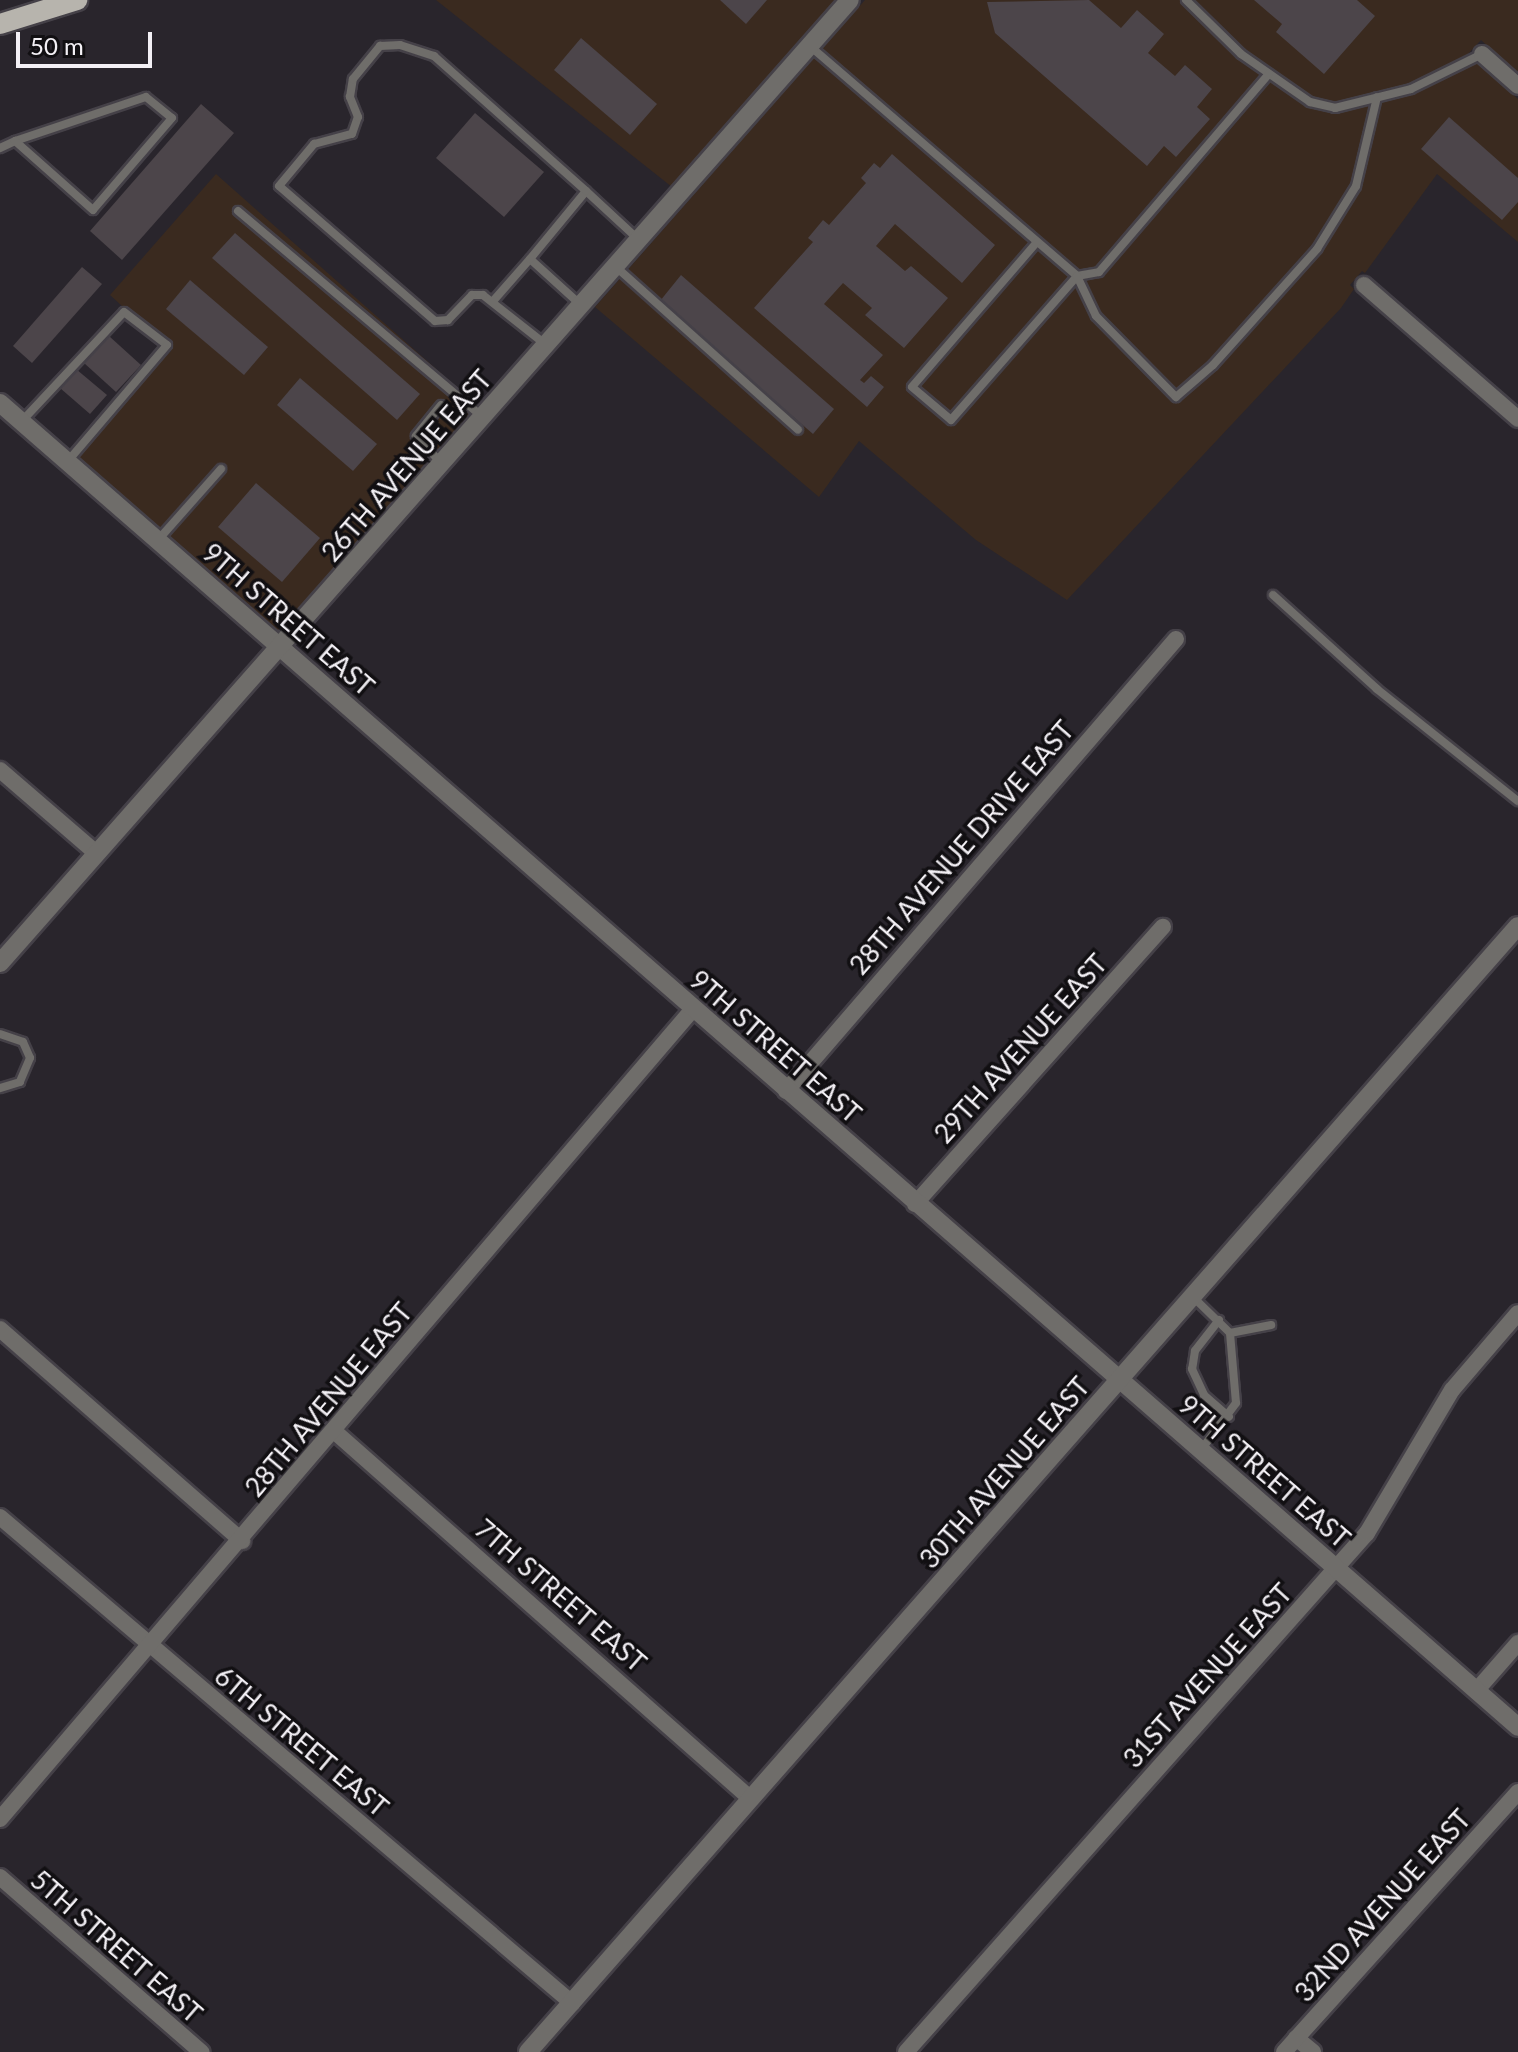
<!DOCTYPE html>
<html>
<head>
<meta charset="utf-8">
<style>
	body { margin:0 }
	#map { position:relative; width:1518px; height:2052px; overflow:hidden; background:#29252c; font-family:Lato,sans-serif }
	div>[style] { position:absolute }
	.industrial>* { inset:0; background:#3a2a1f }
	.building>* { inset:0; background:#4c454a }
	.roads { filter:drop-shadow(2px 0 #454148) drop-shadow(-2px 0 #454148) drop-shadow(0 2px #454148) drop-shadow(0 -2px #454148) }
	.service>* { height:8px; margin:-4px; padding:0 4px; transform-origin:4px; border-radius:4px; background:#6f6d6a }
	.minor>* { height:16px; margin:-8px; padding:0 8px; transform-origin:8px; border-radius:8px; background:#6f6d6a }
	.tertiary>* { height:18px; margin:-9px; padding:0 9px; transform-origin:9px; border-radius:9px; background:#6f6d6a }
	.primary>* { height:20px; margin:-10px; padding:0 10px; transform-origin:10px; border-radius:10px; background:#b7b4ad }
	span { translate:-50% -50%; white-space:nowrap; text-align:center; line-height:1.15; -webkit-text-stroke:7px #110f12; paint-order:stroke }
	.street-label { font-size:26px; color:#f3f0f5 }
	.scale { position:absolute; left:16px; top:32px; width:136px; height:36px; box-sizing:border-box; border:4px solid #f3f0f5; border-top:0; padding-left:10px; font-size:24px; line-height:28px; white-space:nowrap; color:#f3f0f5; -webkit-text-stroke:6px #110f12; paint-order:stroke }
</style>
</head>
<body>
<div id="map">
	<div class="industrial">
		<div style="clip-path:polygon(436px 0,836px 0,672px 187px)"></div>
		<div style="clip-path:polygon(865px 0,1518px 0,1518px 74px,1481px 40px,1468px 54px,1518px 99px,1518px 242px,1437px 174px,1365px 273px,1362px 271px,1350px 285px,1354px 289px,1341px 308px,1067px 600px,976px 540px,859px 441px,819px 497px,595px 307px)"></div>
		<div style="clip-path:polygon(216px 174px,479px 407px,279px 635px,73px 454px,171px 351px,110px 295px)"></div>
	</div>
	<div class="building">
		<div style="clip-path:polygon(720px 0,767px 0,746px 24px)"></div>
		<div style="clip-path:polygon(1089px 0,1121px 28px,1137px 10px,1164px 34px,1148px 53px,1175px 76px,1185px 65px,1212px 89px,1197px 107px,1210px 119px,1176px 157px,1164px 146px,1147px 166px,995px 33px,987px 2px)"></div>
		<div style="clip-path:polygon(1254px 0,1357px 0,1375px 16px,1324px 74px,1276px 32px,1282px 24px)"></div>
		<div style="clip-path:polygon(581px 38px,657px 104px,630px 135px,554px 70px)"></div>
		<div style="clip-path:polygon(201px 104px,234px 133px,122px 260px,90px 231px)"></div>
		<div style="clip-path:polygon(475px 113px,544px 172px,504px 217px,436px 158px)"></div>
		<div style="clip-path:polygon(1449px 117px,1518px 178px,1518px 202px,1502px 220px,1421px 149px)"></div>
		<div style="clip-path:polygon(892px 154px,995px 245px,962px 283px,895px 224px,876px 246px,905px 271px,911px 266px,948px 298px,904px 348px,865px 315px,872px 308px,843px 283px,824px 304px,883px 355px,860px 380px,864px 383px,871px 376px,884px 387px,867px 407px,754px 308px,813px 242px,808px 238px,823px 220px,829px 225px,866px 183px,861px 178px,874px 163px,880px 168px)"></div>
		<div style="clip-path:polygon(235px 233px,420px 394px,397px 420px,212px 258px)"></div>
		<div style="clip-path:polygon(82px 267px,102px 284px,32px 363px,13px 346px)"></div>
		<div style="clip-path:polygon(681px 275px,834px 409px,813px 434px,660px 301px)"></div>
		<div style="clip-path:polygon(190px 280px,268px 347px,244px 375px,166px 309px)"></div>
		<div style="clip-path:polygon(109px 336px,141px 365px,116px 392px,84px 363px)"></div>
		<div style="clip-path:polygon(76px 369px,107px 395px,90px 414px,60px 388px)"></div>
		<div style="clip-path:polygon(300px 378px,377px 444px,353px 471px,277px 405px)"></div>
		<div style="clip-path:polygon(256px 483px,320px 538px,282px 582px,218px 527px)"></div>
	</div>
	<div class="roads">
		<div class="service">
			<div style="left:1186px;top:0;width:77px;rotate:44.5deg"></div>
			<div style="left:1241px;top:54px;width:84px;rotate:34.8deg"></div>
			<div style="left:1310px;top:102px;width:26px;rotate:13deg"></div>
			<div style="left:1335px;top:108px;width:78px;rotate:-14deg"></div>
			<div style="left:1411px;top:89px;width:79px;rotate:-26.2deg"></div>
			<div style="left:811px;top:47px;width:351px;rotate:40.7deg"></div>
			<div style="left:1077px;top:276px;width:22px;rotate:-10deg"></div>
			<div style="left:1099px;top:272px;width:261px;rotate:-49.4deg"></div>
			<div style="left:0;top:148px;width:17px;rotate:-25deg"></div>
			<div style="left:15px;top:141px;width:138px;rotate:-18.6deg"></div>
			<div style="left:146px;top:97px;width:33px;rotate:39deg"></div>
			<div style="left:172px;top:118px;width:121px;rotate:130.7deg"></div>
			<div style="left:93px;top:210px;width:104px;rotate:-138.5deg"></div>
			<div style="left:238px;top:211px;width:320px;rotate:40.1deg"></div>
			<div style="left:1037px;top:242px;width:191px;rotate:130.8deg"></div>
			<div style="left:912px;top:387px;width:51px;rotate:40.2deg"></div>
			<div style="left:951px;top:420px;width:191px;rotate:-48.8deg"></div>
			<div style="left:1077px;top:276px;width:44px;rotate:64.6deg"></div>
			<div style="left:1096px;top:316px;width:114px;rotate:45.4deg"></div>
			<div style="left:1176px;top:397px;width:49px;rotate:-40.9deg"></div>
			<div style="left:1213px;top:365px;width:156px;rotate:-48.1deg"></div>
			<div style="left:1317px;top:249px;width:74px;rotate:-58.2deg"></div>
			<div style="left:1356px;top:186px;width:91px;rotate:-76.7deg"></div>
			<div style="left:616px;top:267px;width:244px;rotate:41.8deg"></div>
			<div style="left:494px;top:300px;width:55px;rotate:-48.7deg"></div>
			<div style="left:582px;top:306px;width:70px;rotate:-137.9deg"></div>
			<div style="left:530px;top:259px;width:88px;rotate:-50.5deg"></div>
			<div style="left:586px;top:191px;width:72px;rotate:42.8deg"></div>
			<div style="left:545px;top:344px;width:79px;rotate:-141.7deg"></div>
			<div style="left:483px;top:295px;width:11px;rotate:180deg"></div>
			<div style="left:472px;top:295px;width:35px;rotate:134deg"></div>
			<div style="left:448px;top:320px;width:13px;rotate:176deg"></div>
			<div style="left:435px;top:321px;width:206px;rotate:-139.1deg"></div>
			<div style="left:279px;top:186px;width:55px;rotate:-50.2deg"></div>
			<div style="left:314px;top:144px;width:39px;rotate:-15deg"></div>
			<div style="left:352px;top:134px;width:18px;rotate:-71deg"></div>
			<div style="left:358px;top:117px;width:22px;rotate:-112deg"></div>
			<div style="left:350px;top:97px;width:18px;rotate:-81deg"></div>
			<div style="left:353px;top:79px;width:43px;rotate:-50.7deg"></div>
			<div style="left:380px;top:46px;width:20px;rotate:-3deg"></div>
			<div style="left:400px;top:45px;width:36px;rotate:18deg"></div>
			<div style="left:434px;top:56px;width:203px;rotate:41.6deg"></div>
			<div style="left:441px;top:405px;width:40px;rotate:129deg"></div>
			<div style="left:416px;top:436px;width:38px;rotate:47deg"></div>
			<div style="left:22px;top:421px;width:149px;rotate:-46.9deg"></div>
			<div style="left:124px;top:312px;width:54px;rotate:37.5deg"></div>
			<div style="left:167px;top:345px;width:153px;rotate:130.5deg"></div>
			<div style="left:158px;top:540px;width:95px;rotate:-48.4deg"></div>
			<div style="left:1273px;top:595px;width:140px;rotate:42.1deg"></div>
			<div style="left:1377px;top:689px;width:180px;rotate:38.5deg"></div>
			<div style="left:0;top:1034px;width:24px;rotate:19deg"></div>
			<div style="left:23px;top:1042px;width:17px;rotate:66deg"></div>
			<div style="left:30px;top:1058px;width:26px;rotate:113deg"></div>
			<div style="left:20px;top:1082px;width:21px;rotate:163deg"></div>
			<div style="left:1193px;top:1297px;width:52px;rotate:44.2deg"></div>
			<div style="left:1230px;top:1333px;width:70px;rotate:85.1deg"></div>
			<div style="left:1236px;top:1403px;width:59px;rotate:126.7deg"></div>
			<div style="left:1219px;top:1320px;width:39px;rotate:128deg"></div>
			<div style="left:1195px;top:1351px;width:18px;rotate:99deg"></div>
			<div style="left:1192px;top:1369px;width:29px;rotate:65deg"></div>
			<div style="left:1204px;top:1395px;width:33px;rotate:41deg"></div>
			<div style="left:1230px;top:1333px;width:42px;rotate:-11deg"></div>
		</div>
		<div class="minor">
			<div style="left:1482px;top:54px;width:48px;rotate:41.6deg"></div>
			<div style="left:1364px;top:285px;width:204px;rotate:41deg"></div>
			<div style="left:0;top:770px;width:125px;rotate:40.8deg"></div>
			<div style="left:786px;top:1091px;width:597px;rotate:-49.21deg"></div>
			<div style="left:915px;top:1204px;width:372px;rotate:-48.2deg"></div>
			<div style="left:0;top:1329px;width:322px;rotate:41.2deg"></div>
			<div style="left:334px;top:1431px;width:556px;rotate:41.43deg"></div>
			<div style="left:0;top:1517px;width:751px;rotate:40.35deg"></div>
			<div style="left:1476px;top:1691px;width:64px;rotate:-48.8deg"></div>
			<div style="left:0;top:1819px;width:1066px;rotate:-49.45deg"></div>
			<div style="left:0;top:1877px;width:267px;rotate:41deg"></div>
			<div style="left:1296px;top:2038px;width:22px;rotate:39deg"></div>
			<div style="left:906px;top:2052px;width:694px;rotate:-48.39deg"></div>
			<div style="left:1367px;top:1533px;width:166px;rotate:-59.3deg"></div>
			<div style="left:1452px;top:1390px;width:101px;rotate:-49.4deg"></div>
			<div style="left:1284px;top:2052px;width:350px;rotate:-48deg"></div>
		</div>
		<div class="tertiary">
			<div style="left:0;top:403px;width:2014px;rotate:41.09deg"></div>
			<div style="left:0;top:963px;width:1284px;rotate:-48.57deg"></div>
			<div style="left:528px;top:2052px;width:1499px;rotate:-48.68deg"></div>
		</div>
		<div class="primary">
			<div style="left:0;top:24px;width:81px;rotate:-17.3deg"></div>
		</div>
	</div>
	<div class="street-label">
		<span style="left:407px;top:466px;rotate:-49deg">26TH AVENUE EAST</span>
		<span style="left:288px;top:620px;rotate:41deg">9TH STREET EAST</span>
		<span style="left:962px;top:848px;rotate:-49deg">28TH AVENUE DRIVE EAST</span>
		<span style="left:775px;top:1047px;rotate:41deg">9TH STREET EAST</span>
		<span style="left:1021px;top:1049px;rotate:-48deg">29TH AVENUE EAST</span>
		<span style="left:329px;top:1400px;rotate:-50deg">28TH AVENUE EAST</span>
		<span style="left:1264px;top:1472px;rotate:41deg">9TH STREET EAST</span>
		<span style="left:1005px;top:1473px;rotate:-49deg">30TH AVENUE EAST</span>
		<span style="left:560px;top:1596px;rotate:41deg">7TH STREET EAST</span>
		<span style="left:1208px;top:1676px;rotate:-48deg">31ST AVENUE EAST</span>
		<span style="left:301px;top:1742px;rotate:40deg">6TH STREET EAST</span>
		<span style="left:1383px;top:1906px;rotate:-48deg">32ND AVENUE EAST</span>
		<span style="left:116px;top:1947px;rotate:41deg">5TH STREET EAST</span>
	</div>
	<div class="scale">50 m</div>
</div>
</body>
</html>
